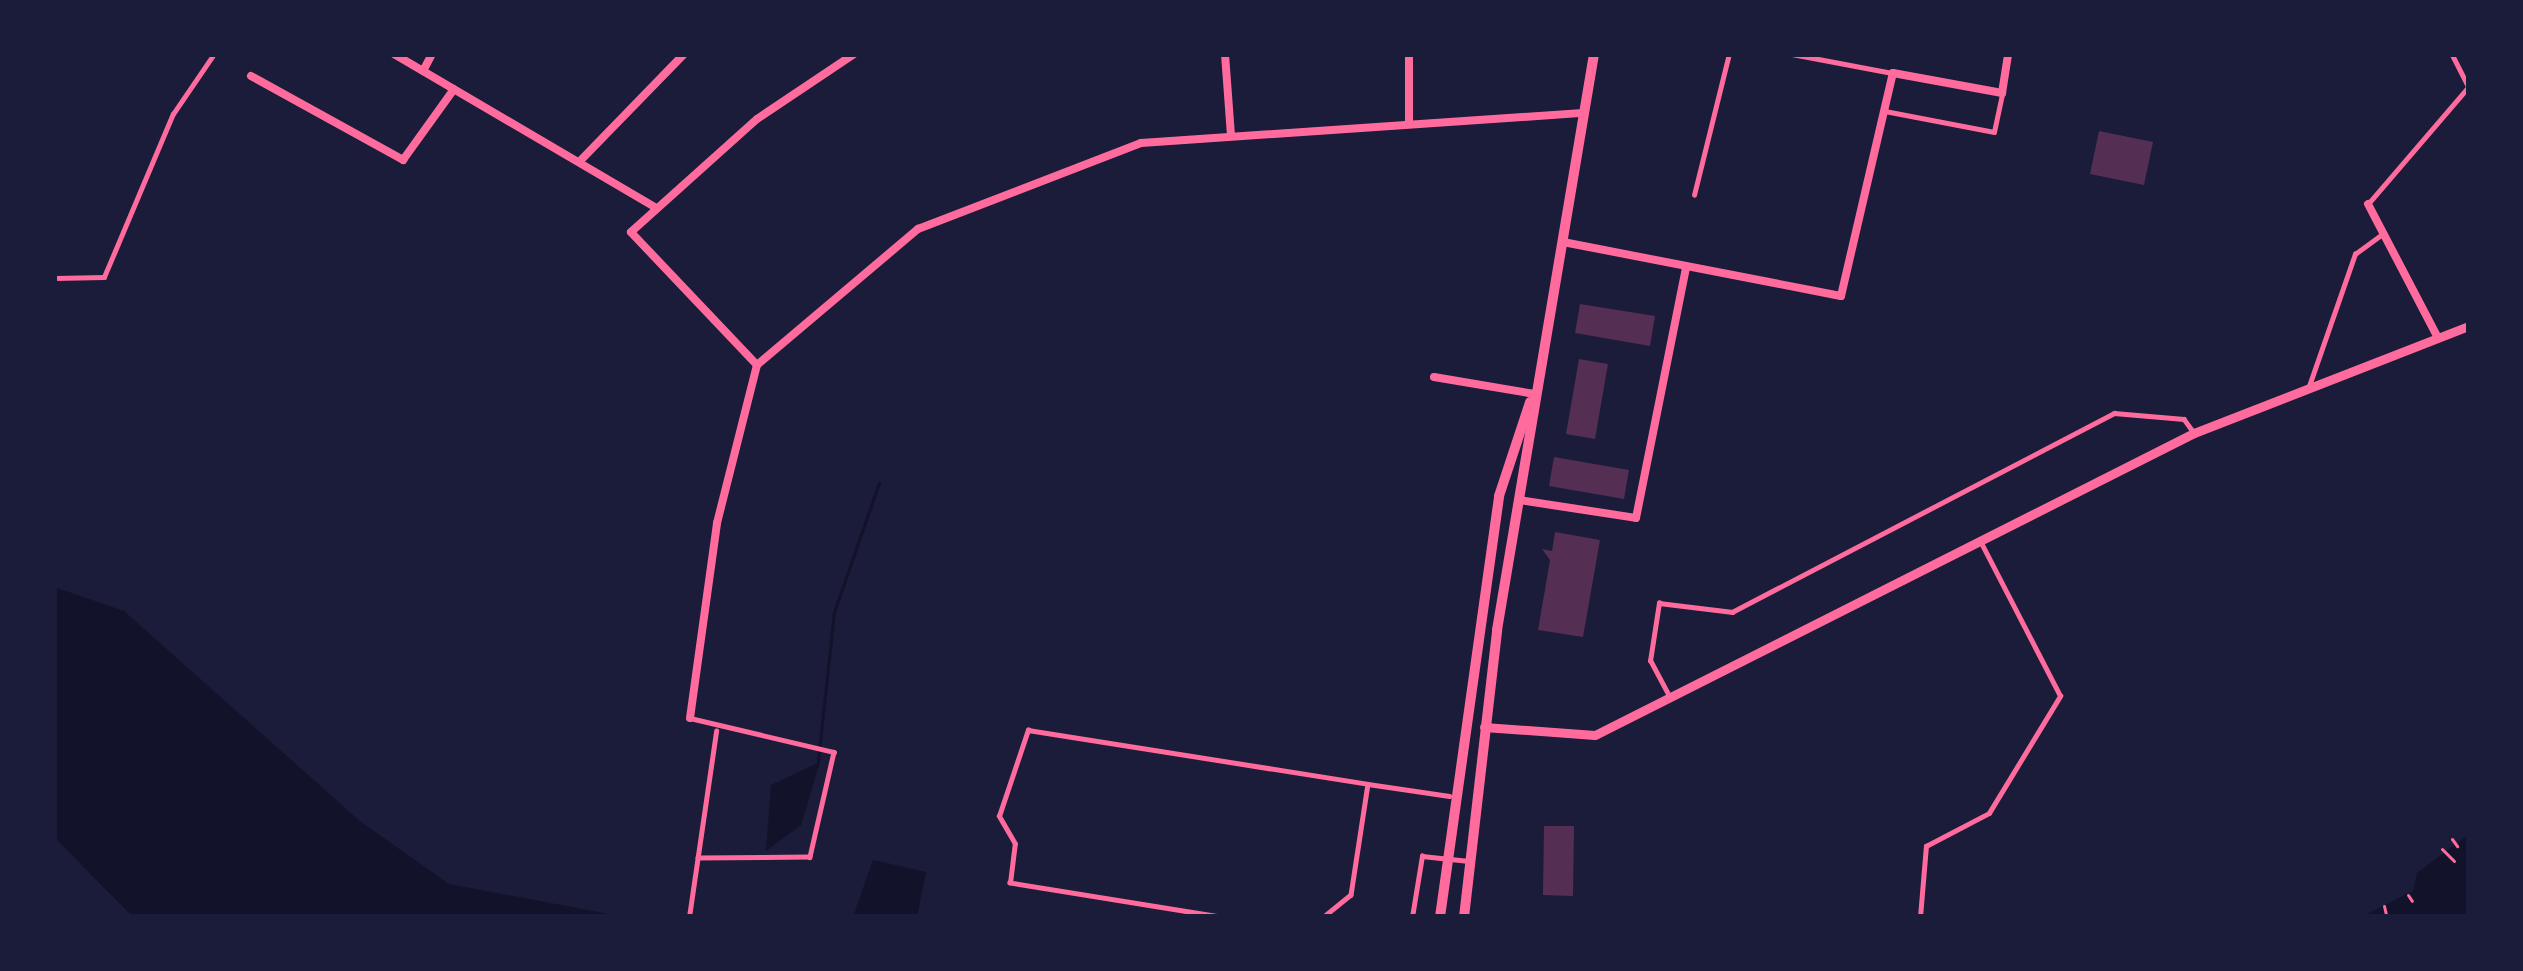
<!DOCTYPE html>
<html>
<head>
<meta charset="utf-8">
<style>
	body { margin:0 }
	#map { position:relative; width:2523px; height:971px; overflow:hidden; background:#1b1b3a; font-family:"Noto Sans",sans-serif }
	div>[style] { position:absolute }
	.water>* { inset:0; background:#12122b }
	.stream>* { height:3px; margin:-1.5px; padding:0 1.5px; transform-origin:1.5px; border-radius:1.5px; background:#12122b }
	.building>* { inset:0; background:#542f53 }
	.path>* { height:3px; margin:-1.5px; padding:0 1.5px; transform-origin:1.5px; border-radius:1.5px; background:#ff6b9d }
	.service>* { height:4.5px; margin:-2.25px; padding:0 2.25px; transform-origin:2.25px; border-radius:2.25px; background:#ff6b9d }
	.minor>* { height:8px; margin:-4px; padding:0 4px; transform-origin:4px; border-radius:4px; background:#ff6b9d }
	.tertiary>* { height:9px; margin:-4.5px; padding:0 4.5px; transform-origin:4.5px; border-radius:4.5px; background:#ff6b9d }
	.secondary>* { height:10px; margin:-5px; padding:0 5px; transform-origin:5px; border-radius:5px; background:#ff6b9d }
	span { translate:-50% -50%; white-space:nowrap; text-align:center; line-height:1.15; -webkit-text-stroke:10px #1b1b3a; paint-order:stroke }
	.frame { position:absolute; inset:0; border:57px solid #1b1b3a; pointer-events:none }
</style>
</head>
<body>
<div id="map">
	<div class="water">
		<div style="clip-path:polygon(54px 587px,124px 611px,361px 822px,449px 884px,625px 917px,133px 917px,54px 837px)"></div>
		<div style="clip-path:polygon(820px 762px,801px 825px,766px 851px,771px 785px)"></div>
		<div style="clip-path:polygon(2469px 834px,2469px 917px,2361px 917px,2413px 891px,2417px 873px)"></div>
		<div style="clip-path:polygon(873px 860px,926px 872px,917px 917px,853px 917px)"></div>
	</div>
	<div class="stream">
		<div style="left:818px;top:761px;width:150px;rotate:-83.9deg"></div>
		<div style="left:834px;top:612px;width:137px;rotate:-70.8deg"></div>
	</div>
	<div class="building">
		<div style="clip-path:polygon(2099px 131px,2153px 142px,2144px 185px,2090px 174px)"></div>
		<div style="clip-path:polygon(1580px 304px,1655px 316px,1650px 346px,1575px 333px)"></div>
		<div style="clip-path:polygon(1579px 359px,1608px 364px,1595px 439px,1566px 434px)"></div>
		<div style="clip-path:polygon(1554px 457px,1629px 470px,1624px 499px,1549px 486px)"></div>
		<div style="clip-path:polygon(1555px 532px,1600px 540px,1583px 637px,1538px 630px,1550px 560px,1542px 549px,1552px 551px)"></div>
		<div style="clip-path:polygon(1544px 826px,1574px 826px,1573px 896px,1543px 895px)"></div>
	</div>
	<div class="path">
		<div style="left:2452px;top:839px;width:9px;rotate:54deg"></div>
		<div style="left:2442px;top:849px;width:17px;rotate:45deg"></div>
		<div style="left:2408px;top:895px;width:7px;rotate:56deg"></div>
		<div style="left:2384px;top:906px;width:9px;rotate:77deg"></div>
	</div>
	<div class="service">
		<div style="left:1792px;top:54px;width:103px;rotate:10.7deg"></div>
		<div style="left:2452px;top:54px;width:37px;rotate:63deg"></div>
		<div style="left:1885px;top:111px;width:111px;rotate:10.9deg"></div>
		<div style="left:1994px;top:132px;width:40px;rotate:-78deg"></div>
		<div style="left:1694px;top:195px;width:145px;rotate:-76.1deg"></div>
		<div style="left:2368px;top:204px;width:155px;rotate:-49.4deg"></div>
		<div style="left:54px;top:278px;width:50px;rotate:-1.1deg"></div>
		<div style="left:104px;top:277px;width:177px;rotate:-67.1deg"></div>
		<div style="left:173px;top:114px;width:73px;rotate:-55.7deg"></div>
		<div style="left:2309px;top:386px;width:140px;rotate:-70.8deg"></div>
		<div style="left:2355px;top:254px;width:32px;rotate:-36deg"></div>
		<div style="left:1669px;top:696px;width:40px;rotate:-118deg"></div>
		<div style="left:1650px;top:661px;width:59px;rotate:-81.2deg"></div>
		<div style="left:1659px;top:603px;width:74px;rotate:7deg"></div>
		<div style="left:1732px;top:612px;width:431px;rotate:-27.5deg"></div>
		<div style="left:2114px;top:413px;width:70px;rotate:4.9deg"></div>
		<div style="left:2184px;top:419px;width:17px;rotate:54deg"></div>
		<div style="left:690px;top:718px;width:148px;rotate:13.3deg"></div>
		<div style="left:834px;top:752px;width:108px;rotate:102.9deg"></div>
		<div style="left:810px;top:857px;width:112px;rotate:179.5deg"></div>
		<div style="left:1368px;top:784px;width:82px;rotate:8.4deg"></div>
		<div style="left:689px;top:917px;width:188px;rotate:-81.7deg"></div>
		<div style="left:1220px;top:917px;width:213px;rotate:-170.8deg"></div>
		<div style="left:1010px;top:883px;width:39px;rotate:-83deg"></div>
		<div style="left:1015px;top:844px;width:32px;rotate:-120deg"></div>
		<div style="left:999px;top:816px;width:91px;rotate:-71.4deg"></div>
		<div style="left:1028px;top:730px;width:344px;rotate:9deg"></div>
		<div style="left:1368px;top:784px;width:112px;rotate:98.7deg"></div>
		<div style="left:1351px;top:895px;width:35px;rotate:141deg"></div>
		<div style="left:1412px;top:917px;width:62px;rotate:-80.7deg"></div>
		<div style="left:1422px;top:856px;width:47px;rotate:6.1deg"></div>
		<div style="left:1920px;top:917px;width:71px;rotate:-85.2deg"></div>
		<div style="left:1926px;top:846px;width:71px;rotate:-27.6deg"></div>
		<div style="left:1989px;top:813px;width:137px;rotate:-58.7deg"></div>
		<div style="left:2060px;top:696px;width:174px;rotate:-117.3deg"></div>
	</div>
	<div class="minor">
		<div style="left:394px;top:54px;width:303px;rotate:30.4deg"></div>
		<div style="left:1225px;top:54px;width:82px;rotate:85.8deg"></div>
		<div style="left:423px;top:71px;width:19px;rotate:-62deg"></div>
		<div style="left:251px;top:76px;width:174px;rotate:28.9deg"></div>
		<div style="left:403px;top:160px;width:87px;rotate:-54.3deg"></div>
		<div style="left:1409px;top:122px;width:68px;rotate:-90deg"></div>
		<div style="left:581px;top:160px;width:148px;rotate:-45.8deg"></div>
		<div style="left:2368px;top:204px;width:151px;rotate:62.4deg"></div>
		<div style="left:1563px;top:242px;width:283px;rotate:11deg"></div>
		<div style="left:1841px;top:296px;width:229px;rotate:-76.9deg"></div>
		<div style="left:1893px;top:73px;width:111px;rotate:10.4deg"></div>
		<div style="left:2002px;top:93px;width:39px;rotate:-81deg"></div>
		<div style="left:757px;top:365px;width:183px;rotate:-133.5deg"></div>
		<div style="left:631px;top:232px;width:169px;rotate:-41.9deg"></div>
		<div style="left:757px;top:119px;width:117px;rotate:-33.8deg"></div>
		<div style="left:1434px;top:377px;width:102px;rotate:9.6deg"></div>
		<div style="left:1519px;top:500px;width:118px;rotate:8.7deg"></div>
		<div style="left:1636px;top:518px;width:256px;rotate:-78.7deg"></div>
		<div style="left:690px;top:718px;width:197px;rotate:-82.1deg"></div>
		<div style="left:717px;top:523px;width:163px;rotate:-75.8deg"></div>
		<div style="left:757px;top:365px;width:211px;rotate:-40.2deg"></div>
		<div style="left:918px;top:229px;width:239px;rotate:-21.1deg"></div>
		<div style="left:1141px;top:143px;width:443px;rotate:-3.9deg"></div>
	</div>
	<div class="tertiary">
		<div style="left:1484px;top:727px;width:111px;rotate:4.1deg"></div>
		<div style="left:1595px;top:735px;width:671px;rotate:-26.76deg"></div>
		<div style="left:2194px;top:433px;width:295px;rotate:-21.3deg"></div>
	</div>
	<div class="secondary">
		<div style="left:1440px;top:917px;width:425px;rotate:-82deg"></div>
		<div style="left:1499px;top:496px;width:99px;rotate:-71.7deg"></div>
		<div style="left:1464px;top:917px;width:289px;rotate:-83.4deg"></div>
		<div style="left:1497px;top:630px;width:584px;rotate:-80.44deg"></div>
	</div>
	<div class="frame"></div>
</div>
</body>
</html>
